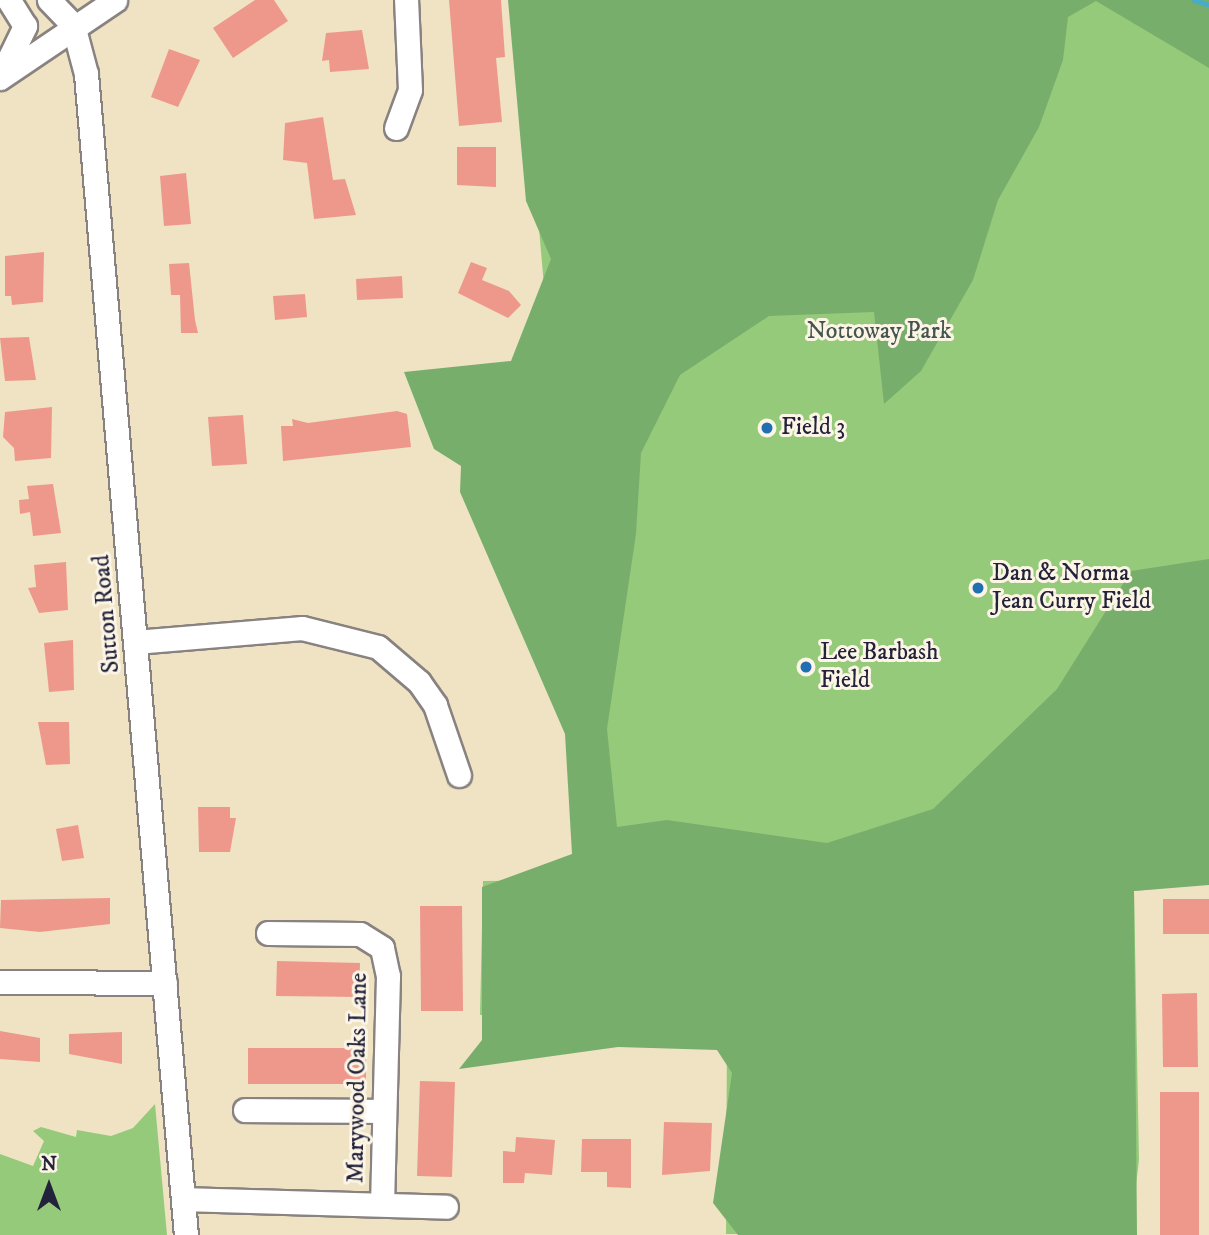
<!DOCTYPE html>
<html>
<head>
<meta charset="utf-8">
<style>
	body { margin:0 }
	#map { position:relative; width:1209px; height:1235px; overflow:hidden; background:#efe3c4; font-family:"IM FELL DW Pica",serif }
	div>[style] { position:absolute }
	.green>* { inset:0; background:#95ca7b }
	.forest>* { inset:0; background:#78ae6b }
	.stream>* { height:5px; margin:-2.5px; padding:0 2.5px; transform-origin:2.5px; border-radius:2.5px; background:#47acc6 }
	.building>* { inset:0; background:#ee988b }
	.roads { filter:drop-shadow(2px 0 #888280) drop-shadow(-2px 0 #888280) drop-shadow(0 2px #888280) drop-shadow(0 -2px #888280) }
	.minor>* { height:23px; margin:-11.5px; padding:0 11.5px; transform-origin:11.5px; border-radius:11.5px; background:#fff }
	.dots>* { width:19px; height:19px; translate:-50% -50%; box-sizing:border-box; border:4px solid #fcf5e5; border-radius:50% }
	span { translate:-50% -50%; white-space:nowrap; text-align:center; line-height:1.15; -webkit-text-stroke:6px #fcf5e5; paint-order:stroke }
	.park-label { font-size:24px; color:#44544e }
	.poi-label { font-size:24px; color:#22223b }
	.left { translate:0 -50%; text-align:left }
	.street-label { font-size:24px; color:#22223b }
	.north { position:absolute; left:14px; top:1151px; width:70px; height:70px; -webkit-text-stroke:5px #fcf5e5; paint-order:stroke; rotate:0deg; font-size:19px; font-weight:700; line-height:28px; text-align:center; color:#22223b }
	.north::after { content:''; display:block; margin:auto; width:24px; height:32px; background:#22223b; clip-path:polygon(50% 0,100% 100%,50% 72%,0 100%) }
</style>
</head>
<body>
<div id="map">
	<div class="green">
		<div style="clip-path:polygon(519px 0,1209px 0,1209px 884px,1134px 891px,1139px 1160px,1130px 1235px,726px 1234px,727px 1020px,480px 1015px,483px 881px,596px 880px)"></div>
		<div style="clip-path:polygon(155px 1104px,167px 1235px,0 1235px,0 1154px,33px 1166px,44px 1141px,33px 1131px,41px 1127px,76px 1137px,77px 1130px,111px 1136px,133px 1128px)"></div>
	</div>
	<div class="forest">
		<div style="clip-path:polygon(508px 0,1209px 0,1209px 68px,1096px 1px,1068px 17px,1063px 60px,1039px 127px,998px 200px,973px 280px,921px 371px,884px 404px,874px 312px,769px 316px,680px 375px,641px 453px,636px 534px,607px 729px,617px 827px,667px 820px,827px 843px,933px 809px,1057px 689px,1131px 571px,1209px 559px,1209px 885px,1134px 891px,1137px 1235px,738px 1235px,713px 1203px,732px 1073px,717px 1050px,618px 1047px,459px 1069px,482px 1040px,482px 887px,572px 854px,565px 734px,460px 492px,461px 466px,434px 449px,404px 372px,511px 361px,551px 259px,526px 201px)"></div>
	</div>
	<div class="stream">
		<div style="left:1194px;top:0;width:16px;rotate:18deg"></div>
	</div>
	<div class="building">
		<div style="clip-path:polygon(255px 0,274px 0,288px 21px,233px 58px,213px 28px)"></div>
		<div style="clip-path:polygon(449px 0,501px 0,505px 57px,496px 58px,502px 122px,459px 126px)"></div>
		<div style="clip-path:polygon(362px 30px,369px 69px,330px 72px,329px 60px,322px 61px,326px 33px)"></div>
		<div style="clip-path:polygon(169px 49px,200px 60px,178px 107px,151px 97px)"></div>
		<div style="clip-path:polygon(323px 117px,333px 180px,345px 179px,356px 215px,314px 219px,307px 163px,283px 160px,285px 123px)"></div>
		<div style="clip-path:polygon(457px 147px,496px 147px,496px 187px,457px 185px)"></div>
		<div style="clip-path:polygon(186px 173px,191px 224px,164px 226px,160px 176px)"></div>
		<div style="clip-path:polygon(44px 252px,43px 302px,12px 305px,11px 296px,5px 296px,5px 256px)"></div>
		<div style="clip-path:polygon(471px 262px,487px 268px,482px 280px,509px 291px,521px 305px,508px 318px,458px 293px)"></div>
		<div style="clip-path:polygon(189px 263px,195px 320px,198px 333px,181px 333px,180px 295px,171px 295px,169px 264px)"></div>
		<div style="clip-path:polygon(402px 276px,403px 298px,357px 300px,356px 279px)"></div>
		<div style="clip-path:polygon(305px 294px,307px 317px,275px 320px,273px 296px)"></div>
		<div style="clip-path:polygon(29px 337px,36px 380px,5px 381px,0 338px)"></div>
		<div style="clip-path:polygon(52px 407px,51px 458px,15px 461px,14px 448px,3px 437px,5px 412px)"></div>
		<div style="clip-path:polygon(397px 411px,407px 414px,411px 447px,283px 461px,281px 426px,293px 426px,292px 419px,308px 423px)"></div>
		<div style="clip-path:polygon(243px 415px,247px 464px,212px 466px,208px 417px)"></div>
		<div style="clip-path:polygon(53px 484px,61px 533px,33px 536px,30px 512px,20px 514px,19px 500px,29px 499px,27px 486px)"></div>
		<div style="clip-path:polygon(66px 562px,68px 610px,39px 613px,28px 588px,36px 587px,34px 565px)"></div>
		<div style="clip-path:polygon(73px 640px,74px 690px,49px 692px,44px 643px)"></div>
		<div style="clip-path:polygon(38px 722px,69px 722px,70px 764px,46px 765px)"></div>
		<div style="clip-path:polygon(198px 807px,230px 807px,230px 818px,236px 818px,230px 852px,199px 852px)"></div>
		<div style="clip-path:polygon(78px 825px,84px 858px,62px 861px,56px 829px)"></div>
		<div style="clip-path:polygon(110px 898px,110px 924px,40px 932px,0 928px,1px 900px)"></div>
		<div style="clip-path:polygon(1163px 899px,1209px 899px,1209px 934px,1163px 934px)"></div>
		<div style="clip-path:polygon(420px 906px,462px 906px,463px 1011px,421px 1011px)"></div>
		<div style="clip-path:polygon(277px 961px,360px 963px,359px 997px,276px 996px)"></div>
		<div style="clip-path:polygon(1197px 993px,1198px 1067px,1163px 1067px,1162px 994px)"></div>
		<div style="clip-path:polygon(0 1031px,40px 1038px,40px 1062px,0 1059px)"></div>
		<div style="clip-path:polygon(122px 1032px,122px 1064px,69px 1054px,69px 1034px)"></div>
		<div style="clip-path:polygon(248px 1048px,366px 1048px,366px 1084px,248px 1084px)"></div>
		<div style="clip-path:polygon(420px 1081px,455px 1082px,452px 1177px,417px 1176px)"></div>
		<div style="clip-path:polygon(1160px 1092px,1199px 1092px,1199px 1235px,1160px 1235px)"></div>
		<div style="clip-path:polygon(664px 1122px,712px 1123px,710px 1171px,662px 1175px)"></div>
		<div style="clip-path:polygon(516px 1137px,555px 1140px,552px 1175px,525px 1173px,524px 1183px,503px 1183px,503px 1151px,515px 1152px)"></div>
		<div style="clip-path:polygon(582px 1139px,631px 1139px,631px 1188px,607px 1187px,607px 1172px,581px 1172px)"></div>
	</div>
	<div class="roads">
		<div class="minor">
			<div style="left:49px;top:0;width:35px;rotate:46deg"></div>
			<div style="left:73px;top:25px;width:51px;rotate:75.1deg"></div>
			<div style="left:86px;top:74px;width:1165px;rotate:85.08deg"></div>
			<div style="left:5px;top:67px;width:46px;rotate:-64deg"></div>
			<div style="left:25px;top:26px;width:31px;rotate:-122deg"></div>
			<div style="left:0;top:78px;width:139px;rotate:-34.1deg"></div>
			<div style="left:396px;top:128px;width:40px;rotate:-69.8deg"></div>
			<div style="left:410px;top:90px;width:90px;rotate:-92.5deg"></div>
			<div style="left:135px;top:642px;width:168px;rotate:-4.8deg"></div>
			<div style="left:302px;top:628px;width:78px;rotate:14deg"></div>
			<div style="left:378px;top:647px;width:54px;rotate:40.5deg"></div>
			<div style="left:419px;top:682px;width:28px;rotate:55deg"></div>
			<div style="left:435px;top:705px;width:74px;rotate:71.1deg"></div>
			<div style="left:268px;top:933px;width:92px;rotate:0.6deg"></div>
			<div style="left:360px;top:934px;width:26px;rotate:32deg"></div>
			<div style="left:382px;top:948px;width:29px;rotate:78deg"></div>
			<div style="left:388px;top:976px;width:226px;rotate:91.5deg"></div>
			<div style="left:0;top:982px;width:165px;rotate:0.3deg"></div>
			<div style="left:245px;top:1110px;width:138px;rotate:0.4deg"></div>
			<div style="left:184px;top:1199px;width:262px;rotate:1.7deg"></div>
		</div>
	</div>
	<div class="dots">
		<div style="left:767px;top:428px;background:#1f6fb2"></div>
		<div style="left:978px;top:588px;background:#1f6fb2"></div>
		<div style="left:806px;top:667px;background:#1f6fb2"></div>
	</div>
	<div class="park-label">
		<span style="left:879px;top:332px">Nottoway Park</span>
	</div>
	<div class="poi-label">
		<span class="left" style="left:781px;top:428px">Field 3</span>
		<span class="left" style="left:992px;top:588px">Dan &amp; Norma<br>Jean Curry Field</span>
		<span class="left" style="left:820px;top:667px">Lee Barbash<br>Field</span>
	</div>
	<div class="street-label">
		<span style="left:107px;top:614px;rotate:-95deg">Sutton Road</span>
		<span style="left:358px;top:1078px;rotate:-89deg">Marywood Oaks Lane</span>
	</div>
	<div class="north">N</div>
</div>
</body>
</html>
